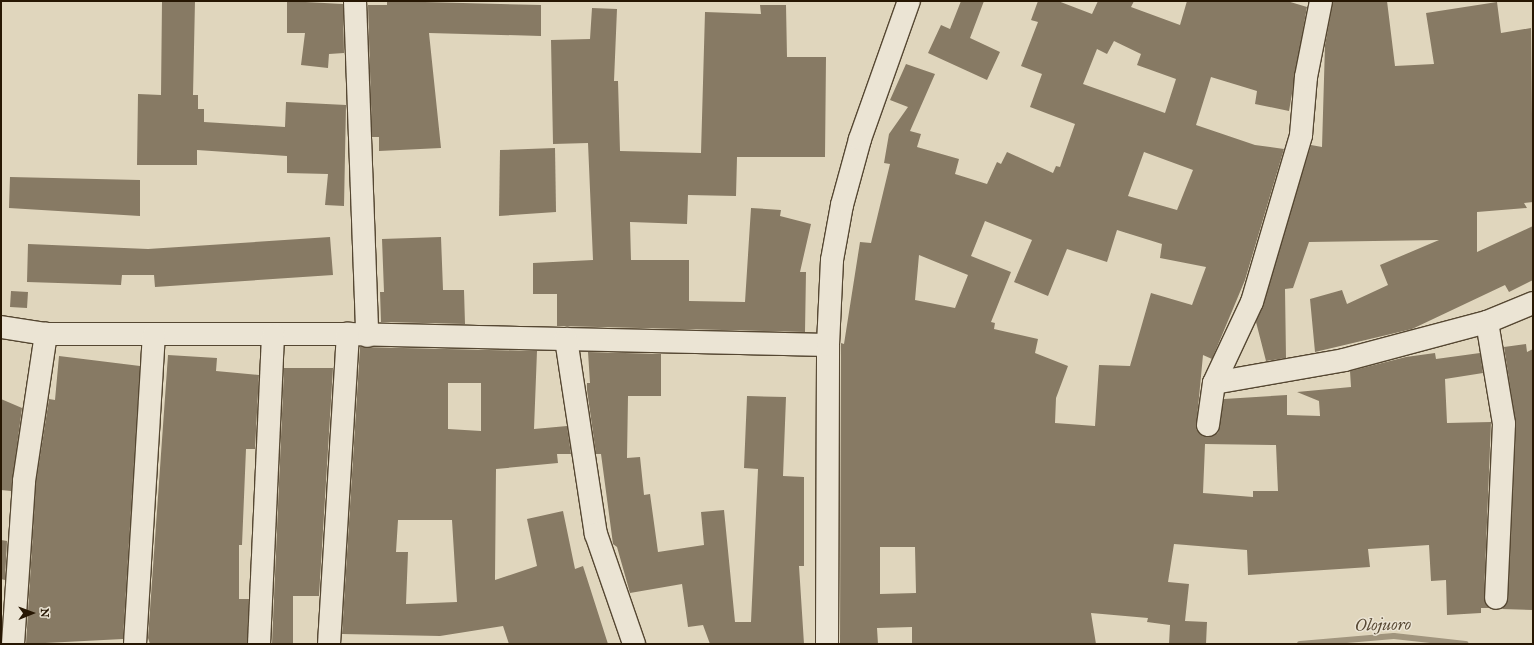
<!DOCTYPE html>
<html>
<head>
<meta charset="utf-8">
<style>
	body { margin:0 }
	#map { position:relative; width:1534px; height:645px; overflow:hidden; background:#e0d6bd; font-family:"IM FELL Great Primer",serif }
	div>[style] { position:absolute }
	.stream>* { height:6px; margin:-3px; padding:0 3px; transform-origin:3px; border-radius:3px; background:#a1957e }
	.building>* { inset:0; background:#877a64 }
	.roads { filter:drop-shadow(1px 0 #554732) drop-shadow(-1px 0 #554732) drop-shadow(0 1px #554732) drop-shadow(0 -1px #554732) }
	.street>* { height:22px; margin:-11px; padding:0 11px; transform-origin:11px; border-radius:11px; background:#ebe4d4 }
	span { translate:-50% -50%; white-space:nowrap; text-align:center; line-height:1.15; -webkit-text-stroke:3px #ebe4d4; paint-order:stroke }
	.water-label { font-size:17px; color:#584934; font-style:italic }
	.frame { position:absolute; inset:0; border:2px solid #271703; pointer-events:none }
	.north { position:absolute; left:12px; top:593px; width:40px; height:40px; -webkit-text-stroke:3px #ebe4d4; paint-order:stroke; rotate:89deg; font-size:11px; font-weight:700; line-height:16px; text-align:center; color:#271703 }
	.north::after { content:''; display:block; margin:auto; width:14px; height:18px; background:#271703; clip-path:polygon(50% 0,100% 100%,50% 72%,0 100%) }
</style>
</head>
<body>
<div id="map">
	<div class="stream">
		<div style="left:1300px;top:644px;width:94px;rotate:-4.9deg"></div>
		<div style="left:1394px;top:636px;width:72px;rotate:6.3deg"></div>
	</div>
	<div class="building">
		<div style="clip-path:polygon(162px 1px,195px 1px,193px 95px,198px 95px,198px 109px,204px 109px,204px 122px,285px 127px,286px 102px,346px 105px,344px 206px,325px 205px,328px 174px,287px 173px,287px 156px,197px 150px,197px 165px,137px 165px,138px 94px,161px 95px)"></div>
		<div style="clip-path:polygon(287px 1px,343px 4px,344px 53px,329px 54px,328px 68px,301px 65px,305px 33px,287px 33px)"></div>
		<div style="clip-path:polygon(387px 1px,541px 5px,541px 36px,429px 33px,441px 148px,379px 151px,379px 137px,372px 137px,368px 5px,387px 5px)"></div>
		<div style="clip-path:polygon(961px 1px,984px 1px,970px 38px,1000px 52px,987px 80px,928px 53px,941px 25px,950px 29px)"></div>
		<div style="clip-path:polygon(evenodd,1038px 1px,1058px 1px,1092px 14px,1098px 1px,1134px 1px,1131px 7px,1180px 25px,1187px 1px,1287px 1px,1307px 7px,1289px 111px,1255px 104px,1257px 91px,1211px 77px,1196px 125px,1255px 145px,1284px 149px,1245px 280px,1212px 359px,1203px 355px,1196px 429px,1206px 437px,1218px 433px,1224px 399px,1287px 395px,1287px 415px,1320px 416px,1319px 401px,1297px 392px,1351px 387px,1350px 371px,1406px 357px,1435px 353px,1436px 359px,1480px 353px,1483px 373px,1445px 379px,1447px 423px,1491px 422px,1484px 597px,1489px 608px,1481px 608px,1481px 613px,1447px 615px,1446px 580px,1431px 581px,1429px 545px,1368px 549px,1370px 567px,1248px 575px,1247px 550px,1174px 544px,1168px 582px,1189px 584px,1185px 621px,1207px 622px,1206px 644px,1169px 644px,1170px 625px,1147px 622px,1148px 618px,1091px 613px,1096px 644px,912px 644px,912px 627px,877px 628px,878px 644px,840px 644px,841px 343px,844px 344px,860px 242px,871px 243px,890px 164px,884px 163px,889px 134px,908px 107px,890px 100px,906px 64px,935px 74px,910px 131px,921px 134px,917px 147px,959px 159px,955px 174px,987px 184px,997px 162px,1001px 164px,1007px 152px,1053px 173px,1056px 166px,1060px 167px,1075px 124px,1030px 107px,1042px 74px,1021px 66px,1038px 22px,1031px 20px,1038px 1px,1114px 41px,1141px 54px,1137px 65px,1176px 79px,1165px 113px,1083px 84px,1097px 49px,1107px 54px,1114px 41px,1038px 1px,1144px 152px,1193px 170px,1177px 210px,1128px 196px,1144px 152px,1038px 1px,985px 221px,1032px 240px,1014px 282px,1048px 296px,1067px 249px,1107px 262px,1117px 230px,1162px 244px,1160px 258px,1206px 267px,1192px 305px,1151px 293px,1130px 366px,1099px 365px,1095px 426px,1055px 423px,1056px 398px,1068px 366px,1035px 353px,1038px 339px,994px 329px,995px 323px,991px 322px,1011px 272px,971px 256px,985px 221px,1038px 1px,919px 255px,968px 275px,955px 308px,915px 300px,919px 255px,1038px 1px,1205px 444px,1276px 445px,1278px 491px,1253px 491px,1253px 497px,1203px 493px,1205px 444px,1038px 1px,880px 547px,915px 547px,916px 593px,880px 594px,880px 547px)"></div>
		<div style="clip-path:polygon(1333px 1px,1387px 1px,1395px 66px,1434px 64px,1426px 13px,1497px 2px,1501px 33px,1531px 28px,1533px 202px,1524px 203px,1527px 208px,1477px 212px,1477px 252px,1533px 226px,1533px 280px,1509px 292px,1505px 285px,1412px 329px,1315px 352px,1310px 299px,1342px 290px,1347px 304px,1388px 285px,1380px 265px,1439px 240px,1309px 242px,1293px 288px,1285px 289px,1286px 358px,1266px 361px,1256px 322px,1311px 145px,1322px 147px,1325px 45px)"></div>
		<div style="clip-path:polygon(760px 5px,786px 5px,787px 57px,826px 57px,825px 157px,737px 157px,736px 196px,688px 195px,687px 224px,630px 222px,631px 260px,689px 260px,689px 301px,745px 302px,751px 208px,781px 210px,780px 216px,811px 224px,800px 272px,806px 272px,805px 332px,557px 326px,557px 294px,533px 294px,533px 263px,593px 260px,588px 143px,553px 144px,551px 40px,590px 39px,592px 8px,617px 9px,614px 81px,618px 81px,620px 151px,701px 153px,705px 12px,761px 14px)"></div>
		<div style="clip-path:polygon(555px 148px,556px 212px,499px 216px,500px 150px)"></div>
		<div style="clip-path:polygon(10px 177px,140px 180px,140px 216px,9px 208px)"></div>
		<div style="clip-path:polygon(330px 237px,333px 275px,155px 287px,154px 275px,122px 275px,121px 285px,27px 282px,28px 244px,148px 249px)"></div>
		<div style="clip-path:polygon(441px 237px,443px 290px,464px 290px,465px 324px,381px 322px,380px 292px,384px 292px,382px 239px)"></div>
		<div style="clip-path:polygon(11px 291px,28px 292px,27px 308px,10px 307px)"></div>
		<div style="clip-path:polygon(1526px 344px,1527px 352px,1533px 349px,1533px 610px,1502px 609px,1508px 599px,1516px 425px,1504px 347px)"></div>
		<div style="clip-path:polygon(evenodd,360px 347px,537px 351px,534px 429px,567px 426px,571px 454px,557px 454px,558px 463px,496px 469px,495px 580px,537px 566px,527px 519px,563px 511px,575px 569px,583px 566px,608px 644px,509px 644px,503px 626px,440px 636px,342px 634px,360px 347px,448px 383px,481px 383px,481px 431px,448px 429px,448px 383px,360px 347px,398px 520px,452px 520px,457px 602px,406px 604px,408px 552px,396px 552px,398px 520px)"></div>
		<div style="clip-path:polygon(588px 352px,661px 354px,661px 396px,628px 396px,627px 458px,640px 457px,644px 495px,650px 494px,658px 552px,704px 545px,701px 512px,724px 510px,735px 622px,751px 622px,758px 469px,744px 468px,747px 396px,786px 397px,783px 476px,804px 477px,804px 566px,799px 566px,804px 644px,710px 644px,703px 625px,688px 627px,682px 584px,630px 593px,617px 547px,613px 544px,601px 454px,596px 454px,587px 390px,587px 383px,590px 383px)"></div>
		<div style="clip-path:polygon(168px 355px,217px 358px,216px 371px,259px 375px,255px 449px,246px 449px,242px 545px,239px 545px,239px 599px,249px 599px,247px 644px,150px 644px,148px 638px)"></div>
		<div style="clip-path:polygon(59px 356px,140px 366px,123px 639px,26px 644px,36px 482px,49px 399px,55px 400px)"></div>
		<div style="clip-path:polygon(284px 368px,333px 368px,319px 596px,293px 596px,293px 644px,272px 644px)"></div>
		<div style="clip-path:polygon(1px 399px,22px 408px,11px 491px,1px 490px)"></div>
		<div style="clip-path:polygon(1px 540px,7px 541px,5px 580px,1px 579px)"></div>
	</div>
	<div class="roads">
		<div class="street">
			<div style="left:355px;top:1px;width:335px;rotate:87.9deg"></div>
			<div style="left:1487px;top:322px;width:103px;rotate:80.5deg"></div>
			<div style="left:1504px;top:424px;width:174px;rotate:92.6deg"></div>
			<div style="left:1px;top:327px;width:46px;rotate:8.8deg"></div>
			<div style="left:46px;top:334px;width:302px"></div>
			<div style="left:348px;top:334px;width:480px;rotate:1.3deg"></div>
			<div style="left:566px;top:339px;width:197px;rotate:81.3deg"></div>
			<div style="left:596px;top:534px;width:116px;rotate:70.9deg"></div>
			<div style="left:1214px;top:383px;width:132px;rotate:-10deg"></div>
			<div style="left:1344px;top:360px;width:148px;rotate:-14.9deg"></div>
			<div style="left:1487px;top:322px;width:50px;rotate:-22.4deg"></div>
			<div style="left:1208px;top:425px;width:42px;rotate:-81.9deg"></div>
			<div style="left:1214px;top:383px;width:89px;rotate:-64.9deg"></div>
			<div style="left:1252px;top:302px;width:174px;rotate:-73.6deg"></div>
			<div style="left:1301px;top:135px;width:58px;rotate:-85.1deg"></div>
			<div style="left:1306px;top:77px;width:77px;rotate:-78.8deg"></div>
			<div style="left:13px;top:644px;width:163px;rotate:-86.1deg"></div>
			<div style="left:24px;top:481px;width:149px;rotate:-81.5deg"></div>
			<div style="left:135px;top:644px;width:310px;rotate:-86.5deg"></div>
			<div style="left:259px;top:644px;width:309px;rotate:-87.4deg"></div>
			<div style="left:329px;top:644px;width:311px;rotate:-86.5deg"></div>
			<div style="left:827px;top:644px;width:299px;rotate:-89.8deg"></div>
			<div style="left:828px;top:345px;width:85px;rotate:-87.3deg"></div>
			<div style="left:832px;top:260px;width:56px;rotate:-79.7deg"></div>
			<div style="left:842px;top:205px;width:68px;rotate:-74.7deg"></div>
			<div style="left:860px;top:139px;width:146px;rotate:-70.5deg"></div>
		</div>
	</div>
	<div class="water-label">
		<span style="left:1383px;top:625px;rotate:-1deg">Olojuoro</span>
	</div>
	<div class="frame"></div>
	<div class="north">N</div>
</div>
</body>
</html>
